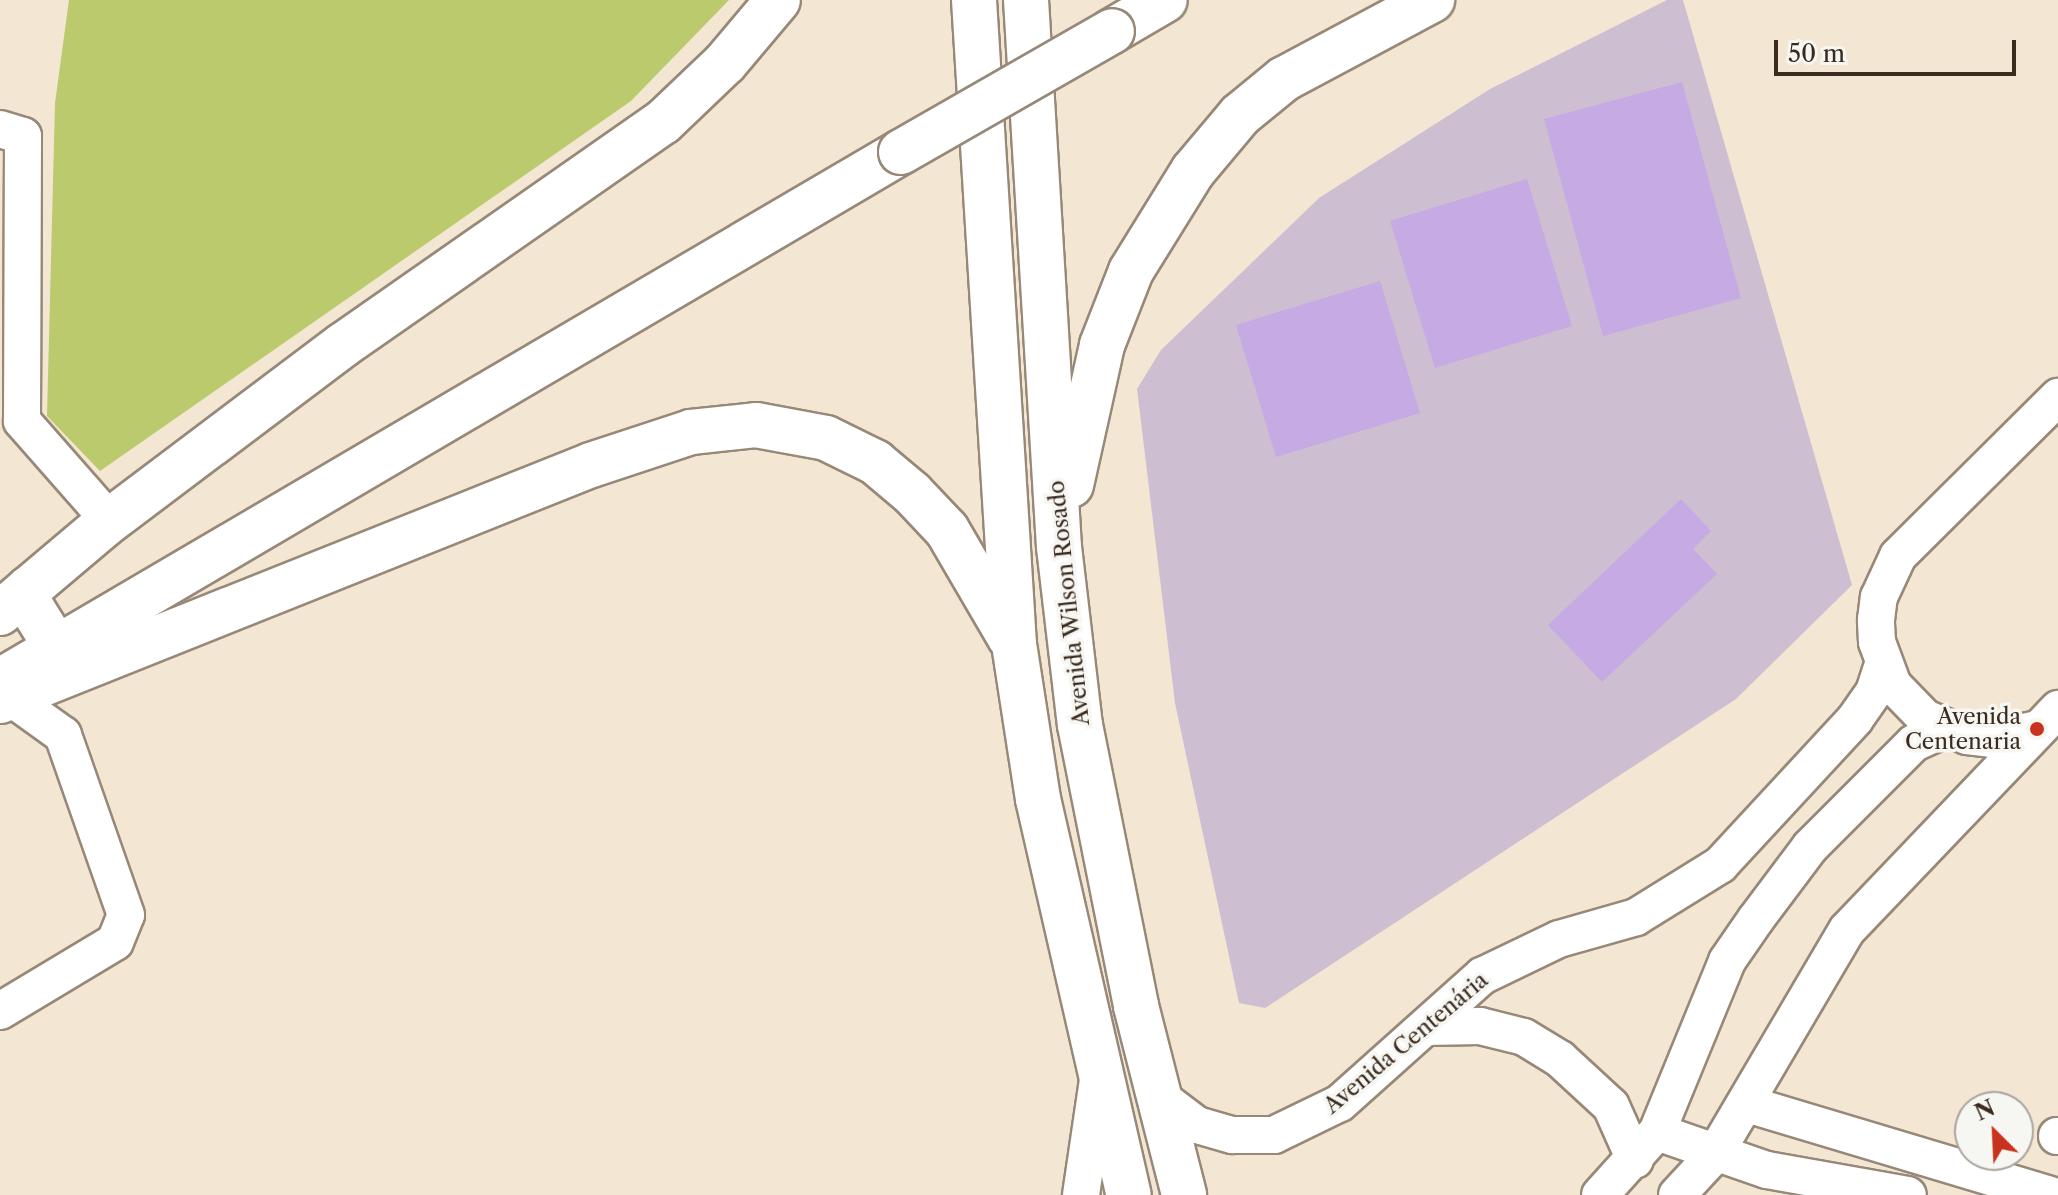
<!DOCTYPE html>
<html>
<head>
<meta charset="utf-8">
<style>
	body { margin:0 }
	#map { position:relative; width:2058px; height:1195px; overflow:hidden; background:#f3e7d3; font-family:"Libre Caslon Text",serif }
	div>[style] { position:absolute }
	.industrial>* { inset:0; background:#cebed1 }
	.green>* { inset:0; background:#bbca6d }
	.building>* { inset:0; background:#c6aae3 }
	.roads { filter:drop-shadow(2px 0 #978878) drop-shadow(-2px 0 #978878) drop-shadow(0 2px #978878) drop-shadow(0 -2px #978878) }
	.street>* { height:36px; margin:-18px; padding:0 18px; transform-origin:18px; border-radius:18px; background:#fff }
	.secondary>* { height:44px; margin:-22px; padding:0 22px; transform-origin:22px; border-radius:22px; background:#fff }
	.highway>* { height:44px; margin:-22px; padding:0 22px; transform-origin:22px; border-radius:22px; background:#fff }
	.bridges { filter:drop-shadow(2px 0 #978878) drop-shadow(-2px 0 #978878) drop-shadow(0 2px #978878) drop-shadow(0 -2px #978878) }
	.secondary-bridge>* { height:44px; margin:-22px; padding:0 22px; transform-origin:22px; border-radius:22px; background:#fff }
	.dots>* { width:22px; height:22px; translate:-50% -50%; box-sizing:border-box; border:4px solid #f6f6f2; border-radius:50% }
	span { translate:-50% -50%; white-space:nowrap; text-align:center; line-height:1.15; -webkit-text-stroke:7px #f6f6f2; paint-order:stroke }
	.street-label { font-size:22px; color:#3b2a1e }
	.poi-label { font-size:22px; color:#3b2a1e }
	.right { translate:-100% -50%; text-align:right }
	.north { position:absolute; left:1954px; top:1091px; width:80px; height:80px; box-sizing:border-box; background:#f6f6f2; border:2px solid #aba49d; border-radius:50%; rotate:336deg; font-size:22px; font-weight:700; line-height:32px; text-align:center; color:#3b2a1e }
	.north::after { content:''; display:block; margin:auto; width:28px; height:36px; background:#c8321e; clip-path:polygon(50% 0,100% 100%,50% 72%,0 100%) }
	.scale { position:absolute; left:1774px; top:40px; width:242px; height:36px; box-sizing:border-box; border:4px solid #3b2a1e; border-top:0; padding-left:10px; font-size:24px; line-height:28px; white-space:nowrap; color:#3b2a1e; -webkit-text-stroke:6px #f6f6f2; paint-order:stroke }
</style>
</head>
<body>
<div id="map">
	<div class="industrial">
		<div style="clip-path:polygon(1667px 0,1683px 0,1852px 585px,1736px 699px,1265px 1008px,1239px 1003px,1175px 703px,1137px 389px,1161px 350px,1319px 198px,1490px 89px)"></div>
	</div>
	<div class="green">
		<div style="clip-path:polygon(69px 0,729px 0,631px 101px,100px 471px,47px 416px,55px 103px)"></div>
	</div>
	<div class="building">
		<div style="clip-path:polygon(1682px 82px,1741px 298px,1603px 336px,1544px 119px)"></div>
		<div style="clip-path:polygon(1527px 179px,1572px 326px,1435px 368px,1390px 221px)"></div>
		<div style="clip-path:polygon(1380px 281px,1420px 413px,1276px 457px,1236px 325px)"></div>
		<div style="clip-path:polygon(1681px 499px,1711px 531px,1693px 549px,1717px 574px,1602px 682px,1548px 625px)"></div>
	</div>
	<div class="roads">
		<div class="street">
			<div style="left:0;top:129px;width:24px;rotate:17deg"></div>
			<div style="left:23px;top:136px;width:285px;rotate:90.2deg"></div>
			<div style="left:22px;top:421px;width:133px;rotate:48.7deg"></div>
			<div style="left:2037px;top:729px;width:47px;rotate:167.7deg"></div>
			<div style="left:1991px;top:739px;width:24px;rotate:-173deg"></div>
			<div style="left:1967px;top:736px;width:46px;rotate:-156.8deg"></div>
			<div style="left:1925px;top:718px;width:46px;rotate:-134.1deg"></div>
			<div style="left:1893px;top:685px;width:46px;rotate:-110.4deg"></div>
			<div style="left:1877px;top:642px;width:22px;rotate:-93deg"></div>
			<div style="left:1876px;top:620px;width:23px;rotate:-83deg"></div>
			<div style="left:1879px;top:597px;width:45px;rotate:-65.1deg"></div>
			<div style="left:1898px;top:556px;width:226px;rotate:-44.8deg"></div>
			<div style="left:0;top:1011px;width:134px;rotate:-31deg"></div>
			<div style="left:115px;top:942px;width:29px;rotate:-68deg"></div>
			<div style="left:126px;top:915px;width:191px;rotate:-109.3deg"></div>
			<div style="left:63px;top:735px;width:65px;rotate:-144.4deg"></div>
			<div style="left:1426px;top:1027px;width:54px;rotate:-1.1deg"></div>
			<div style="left:1480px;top:1026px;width:45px;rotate:14deg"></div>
			<div style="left:1524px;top:1037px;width:42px;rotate:31.4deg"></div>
			<div style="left:1560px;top:1059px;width:69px;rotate:42.7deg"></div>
			<div style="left:1611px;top:1106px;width:59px;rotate:66deg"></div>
			<div style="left:1157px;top:1095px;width:50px;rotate:36.9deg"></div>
			<div style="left:1197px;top:1125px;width:37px;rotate:16deg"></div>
			<div style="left:1233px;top:1135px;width:41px"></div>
			<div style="left:1274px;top:1135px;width:73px;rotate:-25.9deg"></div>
			<div style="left:1340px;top:1103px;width:191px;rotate:-41.8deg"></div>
			<div style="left:1482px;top:976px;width:85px;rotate:-25.7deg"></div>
			<div style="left:1559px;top:939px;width:80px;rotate:-15.9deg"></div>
			<div style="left:1636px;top:917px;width:99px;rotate:-31.8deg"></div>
			<div style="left:1720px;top:865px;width:199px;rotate:-47.2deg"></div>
			<div style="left:1855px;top:719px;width:33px;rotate:-55deg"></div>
			<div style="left:1874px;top:692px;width:29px;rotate:-72deg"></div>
			<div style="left:1747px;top:1104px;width:316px;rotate:16.7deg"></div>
			<div style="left:1657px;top:1132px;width:116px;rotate:19.1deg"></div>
			<div style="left:1767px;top:1170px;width:143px;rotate:10.1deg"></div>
			<div style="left:2057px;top:1136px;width:1px"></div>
			<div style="left:1081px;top:1195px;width:116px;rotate:-81.6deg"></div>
			<div style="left:1600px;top:1195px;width:85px;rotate:-47.9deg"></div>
			<div style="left:1657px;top:1132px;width:185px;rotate:-67.7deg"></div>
			<div style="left:1727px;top:961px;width:51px;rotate:-55.4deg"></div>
			<div style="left:1756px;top:919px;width:90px;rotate:-53.1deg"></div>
			<div style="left:1810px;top:847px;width:147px;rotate:-45deg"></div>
			<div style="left:1914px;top:743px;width:34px;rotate:-24deg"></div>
			<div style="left:1677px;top:1195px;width:56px;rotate:-47.2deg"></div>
			<div style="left:1715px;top:1154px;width:260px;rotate:-59.5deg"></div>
			<div style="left:1847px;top:930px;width:306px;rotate:-46.3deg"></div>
		</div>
		<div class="secondary">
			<div style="left:1112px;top:31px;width:61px;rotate:-30.3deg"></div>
			<div style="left:0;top:681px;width:1045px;rotate:-30.42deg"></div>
		</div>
		<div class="highway">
			<div style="left:974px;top:0;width:645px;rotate:86.45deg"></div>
			<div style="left:1014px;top:644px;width:157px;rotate:81.2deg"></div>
			<div style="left:1038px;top:799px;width:406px;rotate:77.1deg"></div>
			<div style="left:1026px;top:0;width:548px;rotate:86.55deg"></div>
			<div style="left:1059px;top:547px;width:179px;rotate:83.3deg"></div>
			<div style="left:1080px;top:725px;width:287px;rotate:78.7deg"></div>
			<div style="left:1136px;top:1006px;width:195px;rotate:75.7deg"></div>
			<div style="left:1071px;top:485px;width:143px;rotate:-77.5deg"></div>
			<div style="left:1102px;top:345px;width:79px;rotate:-68.6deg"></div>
			<div style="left:1131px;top:271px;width:118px;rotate:-58.2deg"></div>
			<div style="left:1193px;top:171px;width:73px;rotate:-50deg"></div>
			<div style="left:1240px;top:115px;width:57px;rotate:-39.3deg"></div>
			<div style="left:1284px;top:79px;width:168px;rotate:-28.1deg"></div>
			<div style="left:28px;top:589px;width:16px;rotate:83deg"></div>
			<div style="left:30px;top:605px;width:31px;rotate:58deg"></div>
			<div style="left:0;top:613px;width:136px;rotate:-40.2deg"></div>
			<div style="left:104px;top:525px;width:299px;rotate:-37deg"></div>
			<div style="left:343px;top:345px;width:390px;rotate:-34.9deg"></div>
			<div style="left:663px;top:122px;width:86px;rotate:-43.6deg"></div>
			<div style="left:725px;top:63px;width:82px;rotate:-49.9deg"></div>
			<div style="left:0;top:701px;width:636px;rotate:-21.77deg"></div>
			<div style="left:591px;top:465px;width:105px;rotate:-18.3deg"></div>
			<div style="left:691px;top:432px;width:65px;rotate:-6.1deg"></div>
			<div style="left:756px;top:425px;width:71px;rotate:10.5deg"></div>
			<div style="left:826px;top:438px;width:55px;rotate:26.1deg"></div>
			<div style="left:875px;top:462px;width:48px;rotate:40deg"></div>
			<div style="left:912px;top:493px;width:51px;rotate:46.6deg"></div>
			<div style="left:947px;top:530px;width:125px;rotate:59.7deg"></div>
		</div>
	</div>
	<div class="bridges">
		<div class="secondary-bridge">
			<div style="left:901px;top:152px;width:243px;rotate:-29.8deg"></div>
		</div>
	</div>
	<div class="dots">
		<div style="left:2037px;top:729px;background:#c8321e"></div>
	</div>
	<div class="street-label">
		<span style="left:1069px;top:603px;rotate:-96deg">Avenida Wilson Rosado</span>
		<span style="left:1406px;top:1043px;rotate:-40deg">Avenida Centenária</span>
	</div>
	<div class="poi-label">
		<span class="right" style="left:2021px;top:729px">Avenida<br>Centenaria</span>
	</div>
	<div class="north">N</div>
	<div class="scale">50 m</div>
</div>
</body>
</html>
